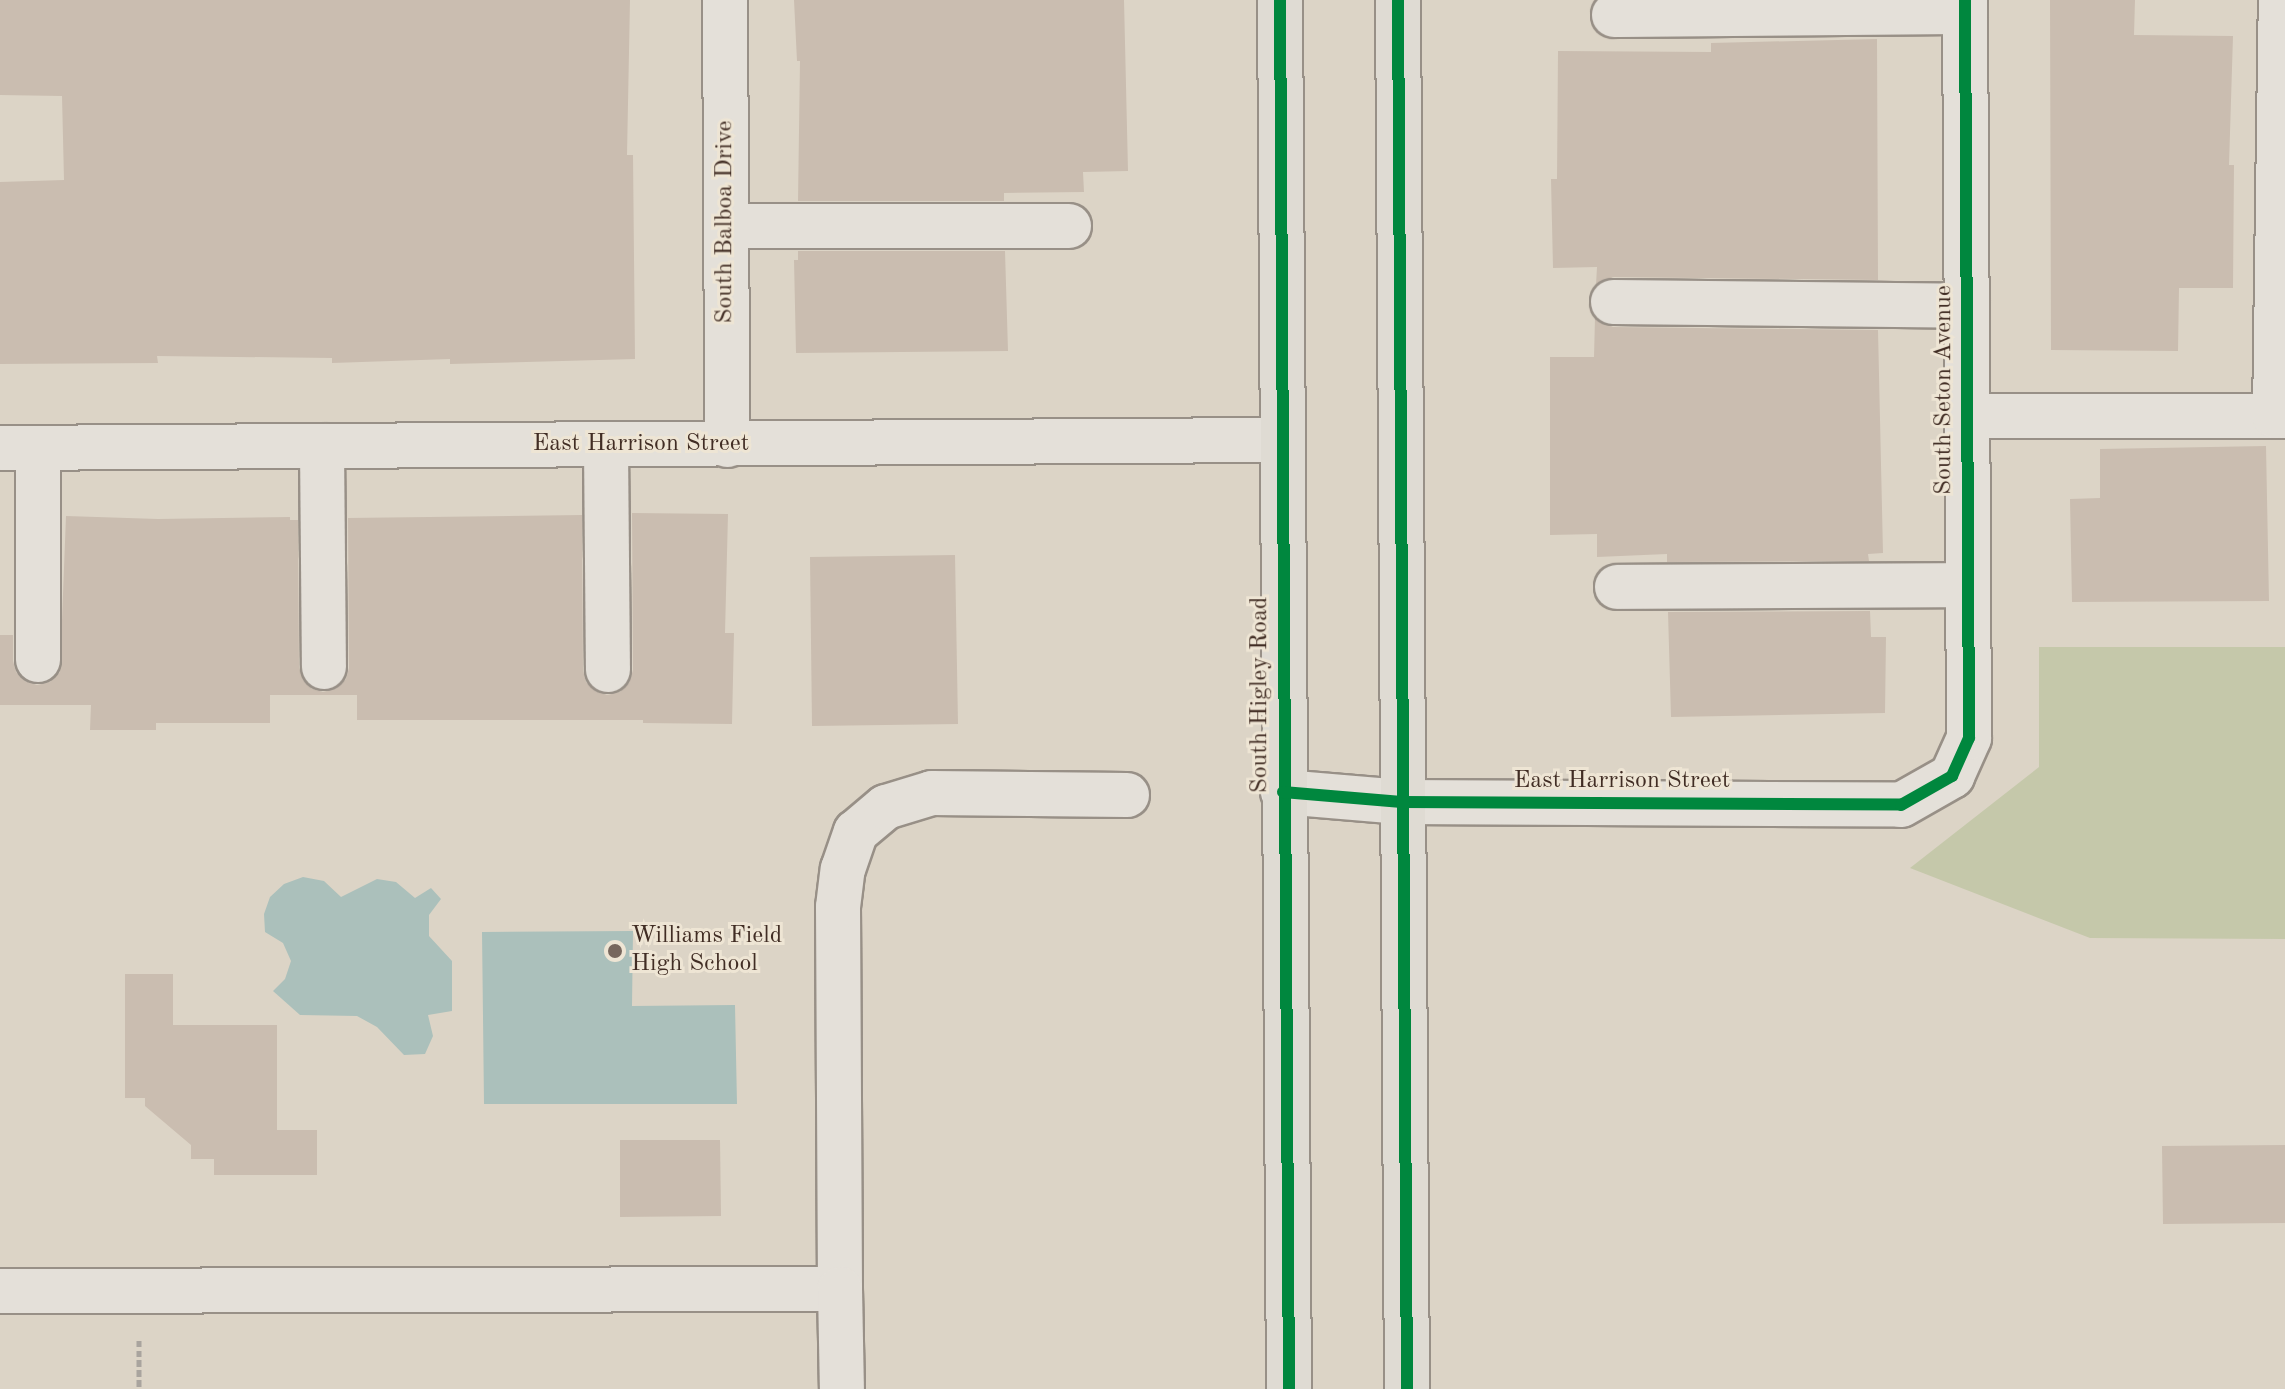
<!DOCTYPE html>
<html>
<head>
<meta charset="utf-8">
<style>
	body { margin:0 }
	#map { position:relative; width:2285px; height:1389px; overflow:hidden; background:#dcd4c6; font-family:"Old Standard TT",serif }
	div>[style] { position:absolute }
	.green>* { inset:0; background:#c5c8aa }
	.water>* { inset:0; background:#abc0bb }
	.building>* { inset:0; background:#cabdb0 }
	.path>* { height:5px; margin-top:-2.5px; transform-origin:0; background:repeating-linear-gradient(90deg,#a9a49e 0 6px,transparent 0 10px) }
	.roads { filter:drop-shadow(2px 0 #989087) drop-shadow(-2px 0 #989087) drop-shadow(0 2px #989087) drop-shadow(0 -2px #989087) }
	.minor>* { height:44px; margin:-22px; padding:0 22px; transform-origin:22px; border-radius:22px; background:#e4e0d9 }
	.major>* { height:44px; margin:-22px; padding:0 22px; transform-origin:22px; border-radius:22px; background:#dfdbd3 }
	.cycleway>* { height:12px; margin:-6px; padding:0 6px; transform-origin:6px; border-radius:6px; background:#00873e }
	.dots>* { width:22px; height:22px; translate:-50% -50%; box-sizing:border-box; border:4px solid #eee5d4; border-radius:50% }
	span { translate:-50% -50%; white-space:nowrap; text-align:center; line-height:1.15; -webkit-text-stroke:6px #eee5d4; paint-order:stroke }
	.street-label { font-size:24px; color:#412d24 }
	.poi-label { font-size:24px; color:#412d24 }
	.left { translate:0 -50%; text-align:left }
</style>
</head>
<body>
<div id="map">
	<div class="green">
		<div style="clip-path:polygon(2039px 647px,2285px 647px,2285px 939px,2090px 938px,1910px 868px,2039px 767px)"></div>
	</div>
	<div class="water">
		<div style="clip-path:polygon(303px 877px,324px 881px,341px 897px,377px 879px,396px 882px,415px 898px,431px 888px,441px 899px,429px 915px,429px 936px,452px 961px,452px 1011px,428px 1015px,433px 1036px,425px 1054px,404px 1055px,377px 1027px,357px 1016px,300px 1015px,273px 991px,285px 979px,291px 961px,283px 943px,265px 932px,264px 914px,270px 897px,284px 884px)"></div>
		<div style="clip-path:polygon(633px 931px,632px 1006px,735px 1005px,737px 1104px,484px 1104px,482px 932px)"></div>
	</div>
	<div class="building">
		<div style="clip-path:polygon(0 0,630px 0,627px 155px,633px 155px,635px 359px,450px 364px,450px 359px,332px 363px,332px 358px,157px 356px,158px 363px,0 364px,0 182px,64px 180px,62px 96px,0 95px)"></div>
		<div style="clip-path:polygon(794px 0,1124px 0,1128px 171px,1083px 172px,1084px 192px,1004px 193px,1004px 201px,798px 201px,800px 61px,797px 61px)"></div>
		<div style="clip-path:polygon(2050px 0,2135px 0,2134px 35px,2233px 36px,2229px 165px,2234px 165px,2233px 288px,2179px 288px,2178px 351px,2051px 350px)"></div>
		<div style="clip-path:polygon(1877px 39px,1878px 280px,1613px 277px,1596px 285px,1597px 267px,1553px 268px,1551px 179px,1557px 179px,1558px 51px,1711px 52px,1711px 43px)"></div>
		<div style="clip-path:polygon(798px 251px,1005px 251px,1008px 351px,796px 353px,794px 260px,798px 260px)"></div>
		<div style="clip-path:polygon(1595px 318px,1613px 327px,1878px 330px,1883px 553px,1868px 554px,1869px 561px,1667px 562px,1667px 554px,1597px 557px,1597px 534px,1550px 535px,1550px 357px,1594px 357px)"></div>
		<div style="clip-path:polygon(2266px 446px,2269px 601px,2072px 602px,2070px 499px,2100px 498px,2100px 449px)"></div>
		<div style="clip-path:polygon(632px 513px,728px 514px,725px 633px,734px 633px,732px 724px,643px 723px,643px 720px,357px 720px,357px 695px,270px 695px,270px 723px,156px 723px,156px 730px,90px 730px,91px 705px,0 705px,0 635px,13px 635px,13px 661px,16px 672px,25px 681px,37px 685px,50px 682px,60px 672px,66px 516px,158px 519px,290px 517px,290px 520px,298px 520px,299px 667px,303px 680px,312px 689px,323px 692px,337px 688px,346px 679px,349px 668px,348px 518px,582px 515px,583px 671px,586px 682px,595px 691px,607px 695px,620px 692px,629px 683px,633px 670px)"></div>
		<div style="clip-path:polygon(955px 555px,958px 724px,812px 726px,810px 557px)"></div>
		<div style="clip-path:polygon(1870px 611px,1871px 637px,1886px 637px,1885px 713px,1671px 717px,1668px 612px)"></div>
		<div style="clip-path:polygon(125px 974px,173px 974px,173px 1025px,277px 1025px,277px 1130px,317px 1130px,317px 1175px,214px 1175px,214px 1159px,191px 1159px,191px 1145px,145px 1106px,145px 1098px,125px 1098px)"></div>
		<div style="clip-path:polygon(620px 1140px,720px 1140px,721px 1216px,620px 1217px)"></div>
		<div style="clip-path:polygon(2285px 1145px,2285px 1223px,2163px 1224px,2162px 1146px)"></div>
	</div>
	<div class="path">
		<div style="left:139px;top:1340px;width:49px;rotate:90deg"></div>
	</div>
	<div class="roads">
		<div class="minor">
			<div style="left:725px;top:0;width:445px;rotate:89.7deg"></div>
			<div style="left:1614px;top:15px;width:351px;rotate:-0.5deg"></div>
			<div style="left:726px;top:226px;width:343px"></div>
			<div style="left:1613px;top:302px;width:354px;rotate:0.6deg"></div>
			<div style="left:1968px;top:416px;width:317px"></div>
			<div style="left:2275px;top:416px;width:416px;rotate:-89.2deg"></div>
			<div style="left:322px;top:446px;width:221px;rotate:89.5deg"></div>
			<div style="left:606px;top:446px;width:224px;rotate:89.5deg"></div>
			<div style="left:0;top:448px;width:1281px;rotate:-0.36deg"></div>
			<div style="left:38px;top:448px;width:212px;rotate:90deg"></div>
			<div style="left:1617px;top:587px;width:351px;rotate:-0.3deg"></div>
			<div style="left:1283px;top:792px;width:119px;rotate:4.8deg"></div>
			<div style="left:1402px;top:802px;width:499px;rotate:0.3deg"></div>
			<div style="left:1901px;top:805px;width:59px;rotate:-29.6deg"></div>
			<div style="left:1952px;top:776px;width:42px;rotate:-65.9deg"></div>
			<div style="left:1969px;top:738px;width:738px;rotate:-90.31deg"></div>
			<div style="left:840px;top:1289px;width:382px;rotate:-90.3deg"></div>
			<div style="left:838px;top:907px;width:38px;rotate:-83deg"></div>
			<div style="left:843px;top:869px;width:39px;rotate:-71deg"></div>
			<div style="left:856px;top:832px;width:39px;rotate:-40deg"></div>
			<div style="left:886px;top:807px;width:48px;rotate:-16.9deg"></div>
			<div style="left:932px;top:793px;width:195px;rotate:0.6deg"></div>
			<div style="left:0;top:1291px;width:840px;rotate:-0.14deg"></div>
			<div style="left:840px;top:1289px;width:100px;rotate:88.9deg"></div>
		</div>
		<div class="major">
			<div style="left:1280px;top:0;width:1389px;rotate:89.63deg"></div>
			<div style="left:1398px;top:0;width:1389px;rotate:89.63deg"></div>
		</div>
	</div>
	<div class="cycleway">
		<div style="left:1280px;top:0;width:1389px;rotate:89.63deg"></div>
		<div style="left:1398px;top:0;width:1389px;rotate:89.63deg"></div>
		<div style="left:1283px;top:792px;width:119px;rotate:4.8deg"></div>
		<div style="left:1402px;top:802px;width:499px;rotate:0.3deg"></div>
		<div style="left:1901px;top:805px;width:59px;rotate:-29.6deg"></div>
		<div style="left:1952px;top:776px;width:42px;rotate:-65.9deg"></div>
		<div style="left:1969px;top:738px;width:738px;rotate:-90.31deg"></div>
	</div>
	<div class="dots">
		<div style="left:615px;top:951px;background:#77675d"></div>
	</div>
	<div class="street-label">
		<span style="left:726px;top:222px;rotate:-90deg">South Balboa Drive</span>
		<span style="left:1945px;top:390px;rotate:-90deg">South Seton Avenue</span>
		<span style="left:641px;top:445px">East Harrison Street</span>
		<span style="left:1261px;top:695px;rotate:-90deg">South Higley Road</span>
		<span style="left:1622px;top:782px">East Harrison Street</span>
	</div>
	<div class="poi-label">
		<span class="left" style="left:631px;top:951px">Williams Field<br>High School</span>
	</div>
</div>
</body>
</html>
